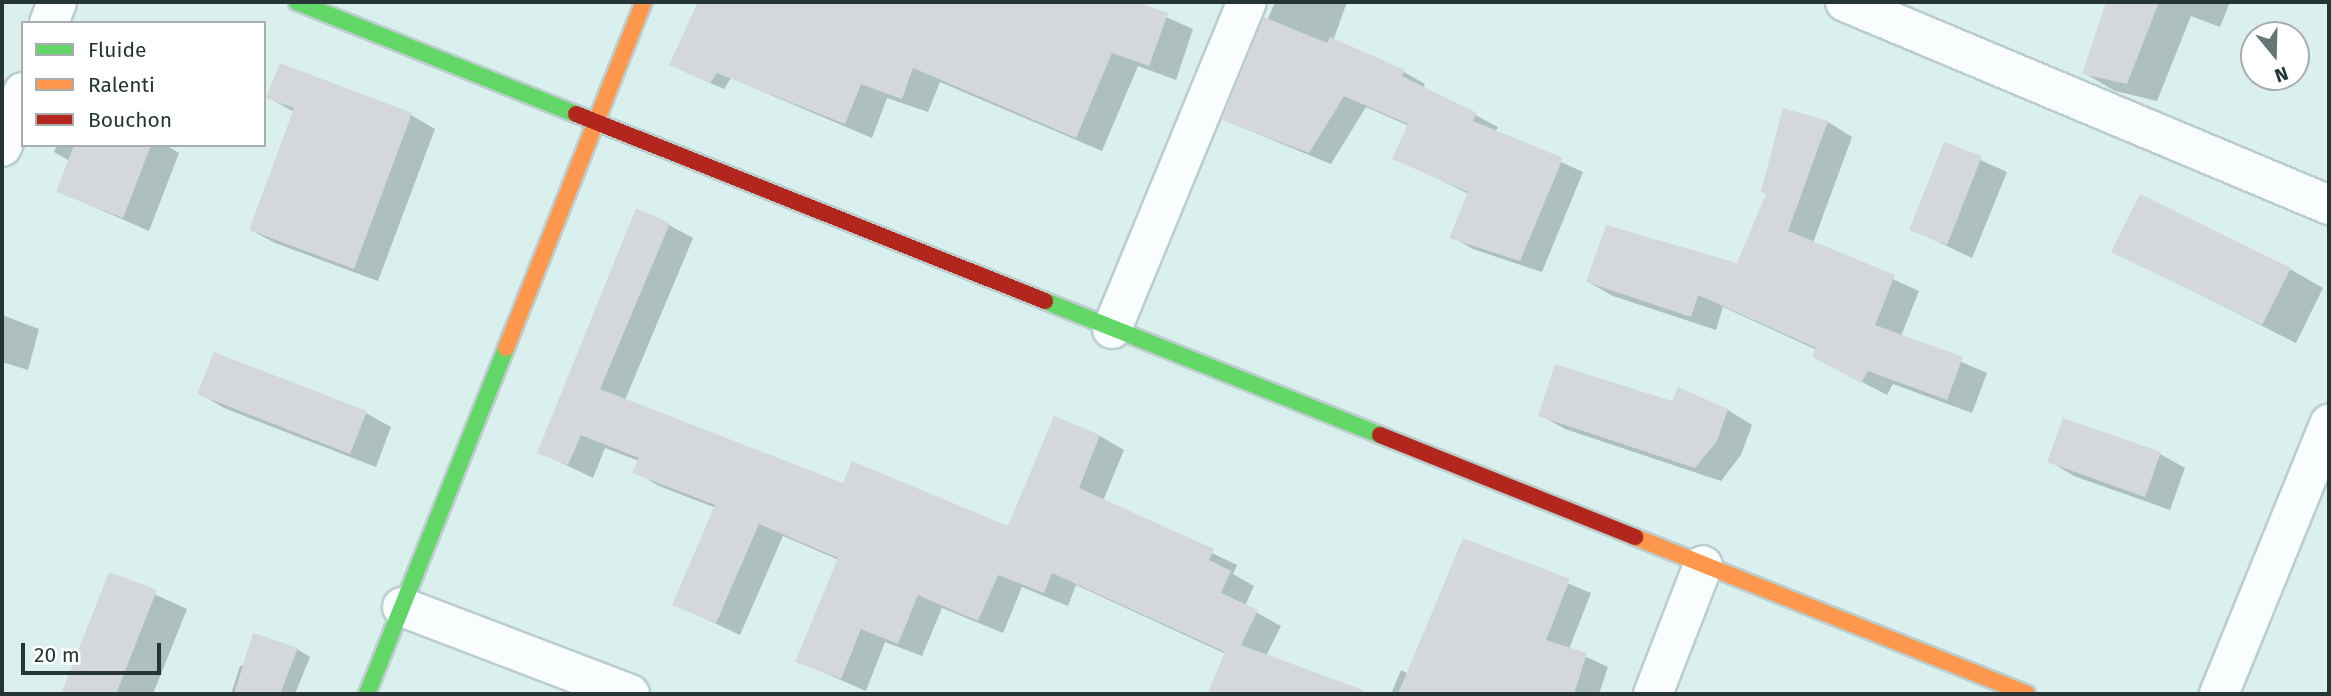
<!DOCTYPE html>
<html>
<head>
<meta charset="utf-8">
<style>
	body { margin:0 }
	#map { position:relative; width:2331px; height:696px; overflow:hidden; background:#d9f0ef; font-family:"Fira Sans",sans-serif }
	div>[style] { position:absolute }
	.shadow>* { inset:0; background:#0003 }
	.building>* { inset:0; background:#d5d8da }
	.roads { filter:drop-shadow(2px 0 #bbcdcc) drop-shadow(-2px 0 #bbcdcc) drop-shadow(0 2px #bbcdcc) drop-shadow(0 -2px #bbcdcc) }
	.street>* { height:38px; margin:-19px; padding:0 19px; transform-origin:19px; border-radius:19px; background:#f9fdfd }
	.fast>* { height:16px; margin:-8px; padding:0 8px; transform-origin:8px; border-radius:8px; background:#63d668 }
	.slow>* { height:16px; margin:-8px; padding:0 8px; transform-origin:8px; border-radius:8px; background:#ff974d }
	.jam>* { height:16px; margin:-8px; padding:0 8px; transform-origin:8px; border-radius:8px; background:#b3261e }
	span { translate:-50% -50%; white-space:nowrap; text-align:center; line-height:1.15; -webkit-text-stroke:6px #fff; paint-order:stroke }
	.frame { position:absolute; inset:0; border:4px solid #253535; pointer-events:none }
	.legend { position:absolute; left:21px; top:21px; width:245px; height:126px; box-sizing:border-box; background:#fff; border:2px solid #a8aeae; margin:0; padding:9px 12px; list-style:none; font-size:21px; color:#253535 }
	.legend li { display:flex; align-items:center; gap:14px; height:35px }
	.legend b { width:35px; border:2px solid #a8aeae }
	.north { position:absolute; left:2240px; top:21px; width:70px; height:70px; box-sizing:border-box; background:#fff; border:2px solid #a8aeae; border-radius:50%; rotate:161deg; font-size:19px; font-weight:700; line-height:28px; text-align:center; color:#253535 }
	.north::after { content:''; display:block; margin:auto; width:24px; height:32px; background:#647676; clip-path:polygon(50% 0,100% 100%,50% 72%,0 100%) }
	.scale { position:absolute; left:21px; top:643px; width:140px; height:32px; box-sizing:border-box; border:4px solid #253535; border-top:0; padding-left:9px; font-size:21px; line-height:24px; white-space:nowrap; color:#253535; -webkit-text-stroke:5px #fff; paint-order:stroke }
</style>
</head>
<body>
<div id="map">
	<div class="shadow">
		<div style="clip-path:polygon(778px 2px,1132px 2px,1193px 29px,1176px 80px,1138px 66px,1102px 151px,940px 82px,928px 112px,887px 98px,872px 138px,731px 78px,724px 89px,685px 72px,760px 49px)"></div>
		<div style="clip-path:polygon(1275px 2px,1347px 2px,1333px 41px,1404px 72px,1425px 84px,1423px 88px,1498px 127px,1495px 132px,1583px 172px,1542px 272px,1473px 249px,1452px 237px,1469px 194px,1395px 158px,1409px 126px,1366px 107px,1331px 164px,1224px 120px)"></div>
		<div style="clip-path:polygon(2108px 2px,2230px 2px,2220px 27px,2191px 16px,2157px 101px,2115px 91px,2084px 73px)"></div>
		<div style="clip-path:polygon(269px 98px,411px 115px,435px 129px,378px 281px,275px 243px,251px 230px,294px 112px)"></div>
		<div style="clip-path:polygon(1828px 122px,1852px 137px,1813px 243px,1919px 291px,1901px 336px,1987px 373px,1972px 413px,1893px 384px,1887px 395px,1839px 370px,1817px 350px,1723px 307px,1716px 330px,1613px 296px,1588px 282px,1738px 265px)"></div>
		<div style="clip-path:polygon(1945px 144px,2007px 172px,1972px 258px,1911px 229px)"></div>
		<div style="clip-path:polygon(57px 145px,166px 145px,179px 153px,149px 231px,58px 191px,70px 161px,54px 152px)"></div>
		<div style="clip-path:polygon(669px 225px,693px 238px,625px 400px,844px 485px,1009px 528px,1055px 418px,1100px 436px,1124px 450px,1103px 501px,1237px 565px,1233px 574px,1254px 586px,1245px 606px,1281px 626px,1266px 656px,1318px 680px,1311px 694px,1209px 694px,1226px 654px,1076px 585px,1068px 606px,1022px 587px,1003px 633px,942px 608px,922px 656px,885px 642px,866px 691px,797px 661px,839px 560px,783px 536px,740px 635px,674px 604px,716px 508px,659px 486px,635px 472px,639px 461px,605px 448px,593px 478px,539px 452px)"></div>
		<div style="clip-path:polygon(2114px 251px,2290px 269px,2323px 288px,2296px 343px)"></div>
		<div style="clip-path:polygon(2px 315px,39px 329px,28px 370px,2px 362px)"></div>
		<div style="clip-path:polygon(199px 393px,366px 413px,391px 427px,376px 467px,224px 408px)"></div>
		<div style="clip-path:polygon(1673px 403px,1728px 410px,1752px 425px,1741px 455px,1721px 481px,1565px 429px,1540px 415px)"></div>
		<div style="clip-path:polygon(2160px 454px,2185px 468px,2170px 510px,2074px 476px,2049px 461px)"></div>
		<div style="clip-path:polygon(1464px 540px,1591px 593px,1569px 649px,1608px 667px,1599px 694px,1551px 694px,1505px 679px,1499px 694px,1391px 694px,1401px 670px,1408px 674px)"></div>
		<div style="clip-path:polygon(110px 574px,187px 609px,153px 694px,63px 694px)"></div>
		<div style="clip-path:polygon(297px 649px,310px 657px,295px 694px,231px 694px,240px 666px)"></div>
	</div>
	<div class="building">
		<div style="clip-path:polygon(698px 2px,1137px 2px,1168px 13px,1149px 66px,1112px 53px,1076px 138px,913px 68px,902px 99px,861px 84px,845px 124px,717px 73px,710px 83px,669px 65px)"></div>
		<div style="clip-path:polygon(2106px 2px,2159px 2px,2127px 84px,2082px 74px)"></div>
		<div style="clip-path:polygon(1264px 17px,1327px 43px,1330px 37px,1405px 70px,1402px 76px,1477px 113px,1473px 121px,1563px 158px,1520px 261px,1449px 238px,1468px 192px,1392px 159px,1408px 124px,1344px 96px,1309px 153px,1222px 120px)"></div>
		<div style="clip-path:polygon(280px 63px,412px 113px,354px 269px,249px 230px,294px 108px,266px 98px)"></div>
		<div style="clip-path:polygon(1783px 108px,1828px 121px,1788px 231px,1895px 275px,1875px 325px,1963px 357px,1947px 400px,1868px 371px,1861px 383px,1812px 357px,1816px 348px,1698px 295px,1691px 317px,1586px 282px,1606px 225px,1737px 263px,1766px 194px,1761px 191px)"></div>
		<div style="clip-path:polygon(1944px 142px,1982px 156px,1947px 245px,1909px 230px)"></div>
		<div style="clip-path:polygon(74px 145px,151px 145px,123px 218px,56px 192px)"></div>
		<div style="clip-path:polygon(2140px 194px,2291px 268px,2262px 325px,2111px 252px)"></div>
		<div style="clip-path:polygon(636px 208px,670px 223px,600px 389px,843px 483px,852px 461px,1008px 526px,1054px 416px,1100px 435px,1079px 488px,1214px 549px,1209px 560px,1231px 571px,1221px 593px,1258px 610px,1241px 645px,1363px 690px,1362px 694px,1207px 694px,1225px 652px,1052px 573px,1044px 593px,998px 575px,978px 621px,918px 595px,898px 644px,861px 629px,841px 679px,795px 662px,838px 558px,759px 524px,716px 623px,672px 605px,715px 505px,632px 473px,639px 458px,581px 435px,568px 465px,537px 453px)"></div>
		<div style="clip-path:polygon(214px 352px,367px 411px,350px 454px,197px 394px)"></div>
		<div style="clip-path:polygon(1555px 364px,1672px 401px,1678px 387px,1728px 409px,1717px 441px,1695px 468px,1538px 416px)"></div>
		<div style="clip-path:polygon(2063px 418px,2161px 452px,2145px 497px,2047px 462px)"></div>
		<div style="clip-path:polygon(1463px 538px,1570px 579px,1546px 640px,1587px 653px,1574px 694px,1398px 694px)"></div>
		<div style="clip-path:polygon(109px 572px,157px 590px,116px 694px,61px 694px)"></div>
		<div style="clip-path:polygon(253px 633px,298px 648px,280px 694px,234px 694px)"></div>
	</div>
	<div class="roads">
		<div class="street">
			<div style="left:1845px;top:2px;width:525px;rotate:22.75deg"></div>
			<div style="left:49px;top:23px;width:22px;rotate:-69deg"></div>
			<div style="left:2px;top:147px;width:59px;rotate:-69.1deg"></div>
			<div style="left:1112px;top:329px;width:354px;rotate:-67.6deg"></div>
			<div style="left:402px;top:607px;width:244px;rotate:20.9deg"></div>
			<div style="left:1653px;top:694px;width:138px;rotate:-68.8deg"></div>
			<div style="left:2219px;top:694px;width:292px;rotate:-67.8deg"></div>
		</div>
		<div class="fast">
			<div style="left:297px;top:2px;width:301px;rotate:21.9deg"></div>
			<div style="left:1045px;top:301px;width:361px;rotate:21.8deg"></div>
			<div style="left:367px;top:694px;width:373px;rotate:-68.1deg"></div>
		</div>
		<div class="slow">
			<div style="left:506px;top:348px;width:373px;rotate:-68.3deg"></div>
			<div style="left:1635px;top:537px;width:422px;rotate:21.8deg"></div>
		</div>
		<div class="jam">
			<div style="left:576px;top:114px;width:505px;rotate:21.74deg"></div>
			<div style="left:1380px;top:435px;width:275px;rotate:21.8deg"></div>
		</div>
	</div>
	<div class="frame"></div>
	<ul class="legend">
	<li><b style="height:9px;background:#63d668"></b>Fluide</li>
	<li><b style="height:9px;background:#ff974d"></b>Ralenti</li>
	<li><b style="height:9px;background:#b3261e"></b>Bouchon</li>
	</ul>
	<div class="north">N</div>
	<div class="scale">20 m</div>
</div>
</body>
</html>
